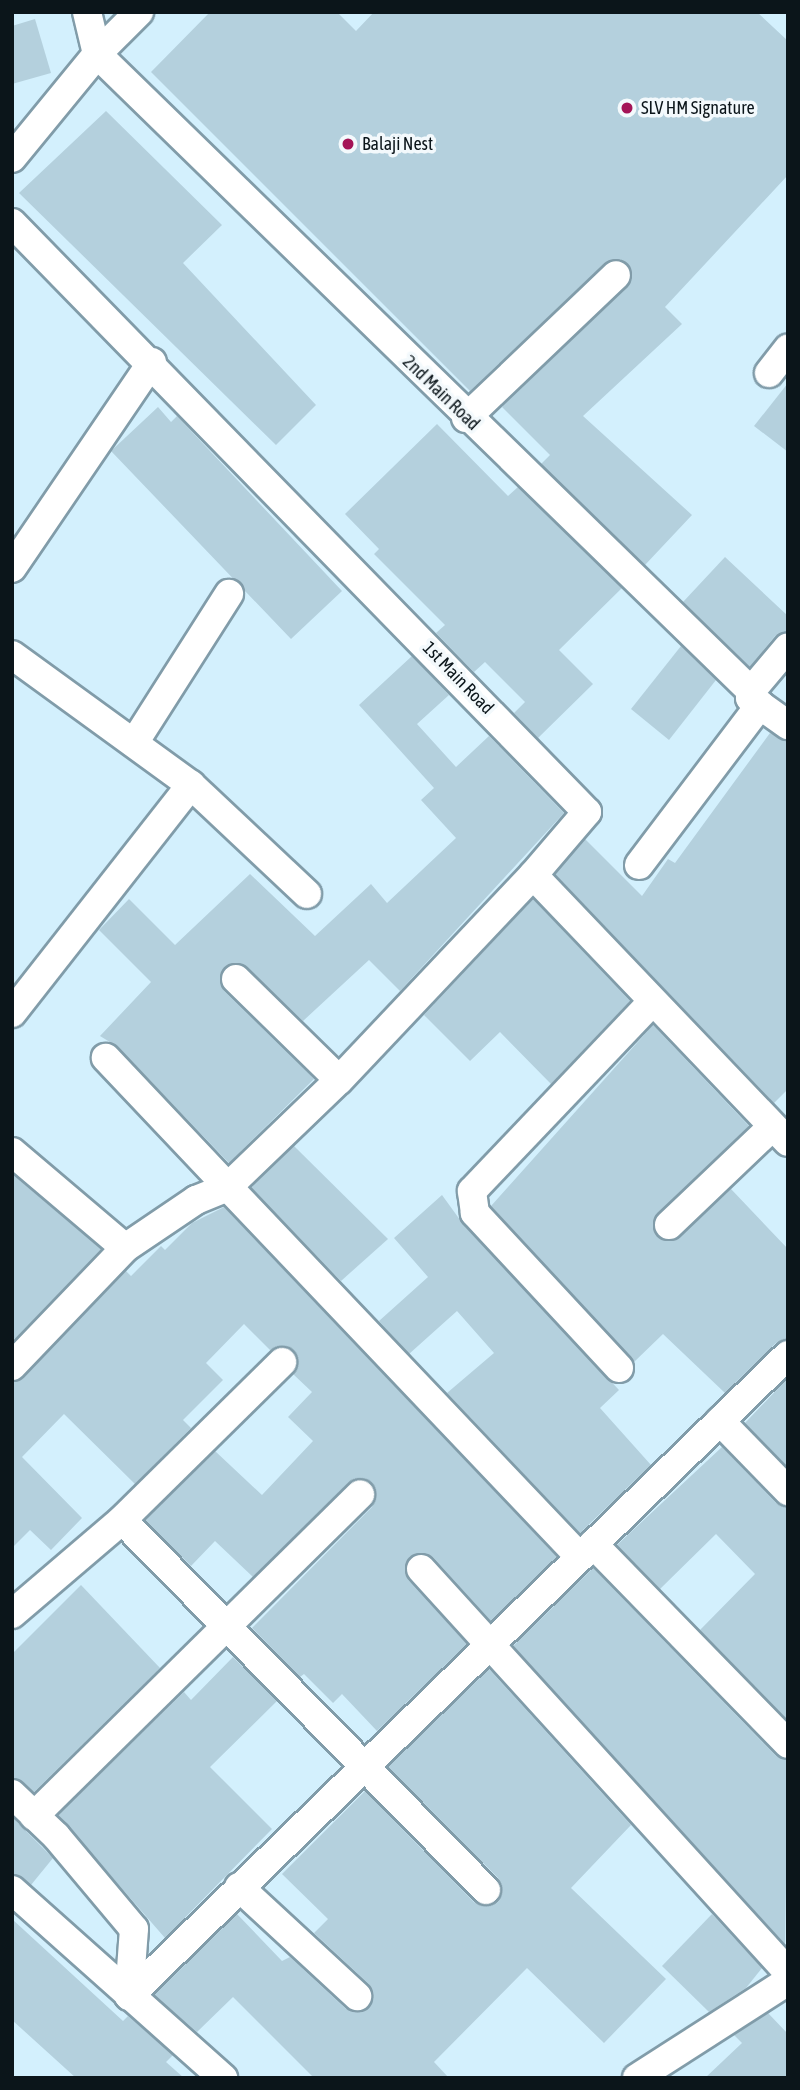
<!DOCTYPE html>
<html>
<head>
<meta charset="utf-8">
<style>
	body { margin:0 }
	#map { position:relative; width:800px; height:2090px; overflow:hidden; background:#d3f0fd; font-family:"Asap Condensed",sans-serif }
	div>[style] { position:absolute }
	.building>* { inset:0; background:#b4d0dd }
	.roads { filter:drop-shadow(2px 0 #819ca9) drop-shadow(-2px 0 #819ca9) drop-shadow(0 2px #819ca9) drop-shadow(0 -2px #819ca9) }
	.street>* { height:28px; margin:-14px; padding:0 14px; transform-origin:14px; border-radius:14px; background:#fff }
	.dots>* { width:19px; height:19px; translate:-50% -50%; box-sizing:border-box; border:4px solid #f3f9fc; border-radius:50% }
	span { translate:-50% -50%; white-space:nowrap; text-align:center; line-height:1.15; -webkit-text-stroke:7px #f3f9fc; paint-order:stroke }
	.poi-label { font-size:18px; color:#0b151a }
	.left { translate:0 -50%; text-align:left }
	.street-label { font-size:18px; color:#0b151a }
	.frame { position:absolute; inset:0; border:14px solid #0b151a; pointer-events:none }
</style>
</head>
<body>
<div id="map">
	<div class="building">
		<div style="clip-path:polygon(210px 12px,337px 12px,356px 31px,374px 12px,757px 12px,788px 41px,788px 175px,665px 307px,682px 324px,583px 416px,692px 515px,645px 565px,541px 464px,550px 455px,502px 407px,627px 287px,632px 279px,628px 264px,620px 259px,605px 263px,470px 391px,151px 72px)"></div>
		<div style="clip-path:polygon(35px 19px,51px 73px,12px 84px,12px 26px)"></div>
		<div style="clip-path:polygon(106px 111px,222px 225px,183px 263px,316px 405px,276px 445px,19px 193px)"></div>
		<div style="clip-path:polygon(788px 383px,788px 452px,754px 426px)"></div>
		<div style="clip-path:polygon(158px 407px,171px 422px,177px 416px,342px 591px,291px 639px,111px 451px)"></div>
		<div style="clip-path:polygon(437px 424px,508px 496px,518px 487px,622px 588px,559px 650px,593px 684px,538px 738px,514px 713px,525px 702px,485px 662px,474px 672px,436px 633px,445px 625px,374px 554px,379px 549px,345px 514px)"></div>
		<div style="clip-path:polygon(725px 557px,788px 616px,788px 631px,775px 636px,750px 667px,683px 602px)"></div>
		<div style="clip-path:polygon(681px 646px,716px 680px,669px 740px,631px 709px)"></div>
		<div style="clip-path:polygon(412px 656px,449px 695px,417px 724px,456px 767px,489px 736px,564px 813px,400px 991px,369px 960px,303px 1021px,247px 967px,232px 963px,224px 968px,220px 983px,224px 991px,314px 1079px,229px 1163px,118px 1047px,100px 1036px,151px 982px,99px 930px,129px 899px,175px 945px,250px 874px,315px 936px,371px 884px,387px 903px,456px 838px,421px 800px,434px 788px,359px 705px)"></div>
		<div style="clip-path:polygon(770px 733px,788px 741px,788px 1089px,774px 1103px,555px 874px,585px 839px,642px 896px,668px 859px,675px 863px)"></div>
		<div style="clip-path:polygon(533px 899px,630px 1001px,551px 1084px,500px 1032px,470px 1061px,424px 1015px)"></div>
		<div style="clip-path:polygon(653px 1025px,749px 1126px,658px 1213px,653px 1221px,657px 1236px,665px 1241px,680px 1237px,731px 1189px,788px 1249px,788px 1339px,776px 1343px,725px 1393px,663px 1334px,634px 1362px,491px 1206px)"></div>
		<div style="clip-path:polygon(294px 1146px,388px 1239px,341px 1281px,251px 1188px)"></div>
		<div style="clip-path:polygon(12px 1174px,101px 1249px,15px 1339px,12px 1337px)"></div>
		<div style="clip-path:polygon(442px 1195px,463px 1224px,619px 1390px,600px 1408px,651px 1465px,580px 1533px,447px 1393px,494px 1353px,457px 1311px,409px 1354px,379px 1321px,428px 1277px,394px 1238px)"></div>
		<div style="clip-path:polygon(224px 1207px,557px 1557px,491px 1621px,433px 1557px,418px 1553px,409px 1557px,408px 1580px,467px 1644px,377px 1731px,342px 1694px,333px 1703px,304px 1674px,300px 1677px,252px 1628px,372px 1507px,376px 1492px,371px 1483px,357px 1479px,348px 1483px,253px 1577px,215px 1541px,191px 1566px,145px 1520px,215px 1451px,262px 1495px,313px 1441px,288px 1417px,312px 1392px,293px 1374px,298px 1366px,294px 1351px,286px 1346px,270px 1350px,244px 1324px,206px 1363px,223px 1380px,183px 1420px,191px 1428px,135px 1484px,64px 1414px,22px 1457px,82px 1518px,51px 1550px,30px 1530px,12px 1548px,12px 1382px,24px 1377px,126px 1271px,131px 1276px,161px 1246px,165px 1250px,192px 1223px)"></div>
		<div style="clip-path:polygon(788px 1378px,788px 1467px,745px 1423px)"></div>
		<div style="clip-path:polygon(722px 1447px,776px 1503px,788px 1507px,788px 1720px,700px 1630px,755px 1574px,716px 1534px,660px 1589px,617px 1545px)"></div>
		<div style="clip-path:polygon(593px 1568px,776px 1756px,788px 1760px,785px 1944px,513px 1646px)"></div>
		<div style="clip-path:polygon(81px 1585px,160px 1668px,34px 1792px,12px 1778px,12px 1654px)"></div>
		<div style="clip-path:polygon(233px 1657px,277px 1701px,210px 1767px,272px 1829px,165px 1938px,58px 1815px,184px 1692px,191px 1700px)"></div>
		<div style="clip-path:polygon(489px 1669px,631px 1825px,571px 1888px,666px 1979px,604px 2043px,527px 1968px,434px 2062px,449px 2078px,314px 2078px,233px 1997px,197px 2032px,154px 1995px,237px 1914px,282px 1961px,290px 1957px,346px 2009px,369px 2008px,373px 1999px,369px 1984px,314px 1933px,328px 1919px,282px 1874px,365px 1791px,474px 1902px,482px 1906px,497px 1902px,502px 1894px,498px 1878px,388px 1767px)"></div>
		<div style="clip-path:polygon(12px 1817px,53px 1858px,31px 1885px,12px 1874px)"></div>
		<div style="clip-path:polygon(712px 1914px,762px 1968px,746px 1988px,709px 2012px,662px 1966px)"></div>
		<div style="clip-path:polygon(12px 1919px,123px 2021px,128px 2016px,173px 2055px,166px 2062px,184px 2078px,76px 2078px,12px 2020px)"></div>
		<div style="clip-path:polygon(768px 2013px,788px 2034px,788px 2078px,705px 2078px,742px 2043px,734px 2035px)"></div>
	</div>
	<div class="roads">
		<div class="street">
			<div style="left:139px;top:12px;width:59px;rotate:135deg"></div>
			<div style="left:97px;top:54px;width:913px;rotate:44.25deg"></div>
			<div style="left:751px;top:691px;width:7px;rotate:98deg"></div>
			<div style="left:750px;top:698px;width:47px;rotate:35.4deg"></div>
			<div style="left:12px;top:158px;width:134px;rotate:-50.7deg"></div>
			<div style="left:97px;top:54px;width:43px;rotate:-103.4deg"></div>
			<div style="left:12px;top:223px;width:823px;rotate:45.69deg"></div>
			<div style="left:587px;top:812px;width:83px;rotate:130.6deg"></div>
			<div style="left:533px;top:875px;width:369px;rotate:46.3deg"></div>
			<div style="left:769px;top:373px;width:31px;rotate:-52deg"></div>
			<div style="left:466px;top:418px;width:207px;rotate:-43.6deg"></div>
			<div style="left:12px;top:568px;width:249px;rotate:-55.8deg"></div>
			<div style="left:12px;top:655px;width:221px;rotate:36deg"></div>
			<div style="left:191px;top:785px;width:159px;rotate:43.2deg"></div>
			<div style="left:751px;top:691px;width:57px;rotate:-49.9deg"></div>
			<div style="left:134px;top:743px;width:177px;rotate:-57.5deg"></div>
			<div style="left:639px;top:865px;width:201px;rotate:-52.9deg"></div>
			<div style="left:533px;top:875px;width:282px;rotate:133.4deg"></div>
			<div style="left:339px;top:1080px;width:154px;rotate:136.1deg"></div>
			<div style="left:228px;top:1187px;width:509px;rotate:46.43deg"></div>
			<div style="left:236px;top:979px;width:144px;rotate:44.4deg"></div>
			<div style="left:12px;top:1013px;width:290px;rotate:-51.9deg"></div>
			<div style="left:12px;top:1152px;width:148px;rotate:40.3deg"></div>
			<div style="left:669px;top:1225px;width:142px;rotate:-43.6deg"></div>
			<div style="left:12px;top:1366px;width:163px;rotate:-46.2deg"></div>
			<div style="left:125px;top:1248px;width:86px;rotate:-34.1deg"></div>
			<div style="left:196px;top:1200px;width:35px;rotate:-22deg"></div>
			<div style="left:228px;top:1187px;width:178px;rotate:-133.4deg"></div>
			<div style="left:619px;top:1368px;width:212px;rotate:-132.9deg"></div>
			<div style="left:475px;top:1213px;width:22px;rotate:-98deg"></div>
			<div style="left:472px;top:1191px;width:261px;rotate:-46.4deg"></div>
			<div style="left:720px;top:1421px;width:98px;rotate:45.8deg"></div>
			<div style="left:122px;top:1520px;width:225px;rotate:-44.6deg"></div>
			<div style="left:593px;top:1544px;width:279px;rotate:45.7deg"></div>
			<div style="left:421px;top:1569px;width:545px;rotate:47.68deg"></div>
			<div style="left:12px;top:1614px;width:145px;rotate:-40.5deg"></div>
			<div style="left:122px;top:1520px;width:519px;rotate:45.47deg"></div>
			<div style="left:12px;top:1794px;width:61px;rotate:43.7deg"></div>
			<div style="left:56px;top:1836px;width:121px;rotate:50deg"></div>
			<div style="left:134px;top:1929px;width:67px;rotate:94.3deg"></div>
			<div style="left:34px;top:1816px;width:458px;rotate:-44.6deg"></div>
			<div style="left:239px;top:1887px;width:161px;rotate:42.7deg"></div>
			<div style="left:12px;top:1890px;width:283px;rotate:41.7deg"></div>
			<div style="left:129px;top:1996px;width:919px;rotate:-44.21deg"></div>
			<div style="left:637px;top:2078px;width:179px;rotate:-32.7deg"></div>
		</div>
	</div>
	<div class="dots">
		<div style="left:627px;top:108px;background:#a41457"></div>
		<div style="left:348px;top:144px;background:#a41457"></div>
	</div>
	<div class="poi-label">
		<span class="left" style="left:641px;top:108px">SLV HM Signature</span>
		<span class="left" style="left:362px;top:144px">Balaji Nest</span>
	</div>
	<div class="street-label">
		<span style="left:441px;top:393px;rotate:44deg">2nd Main Road</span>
		<span style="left:458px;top:678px;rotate:46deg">1st Main Road</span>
	</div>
	<div class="frame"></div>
</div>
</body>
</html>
